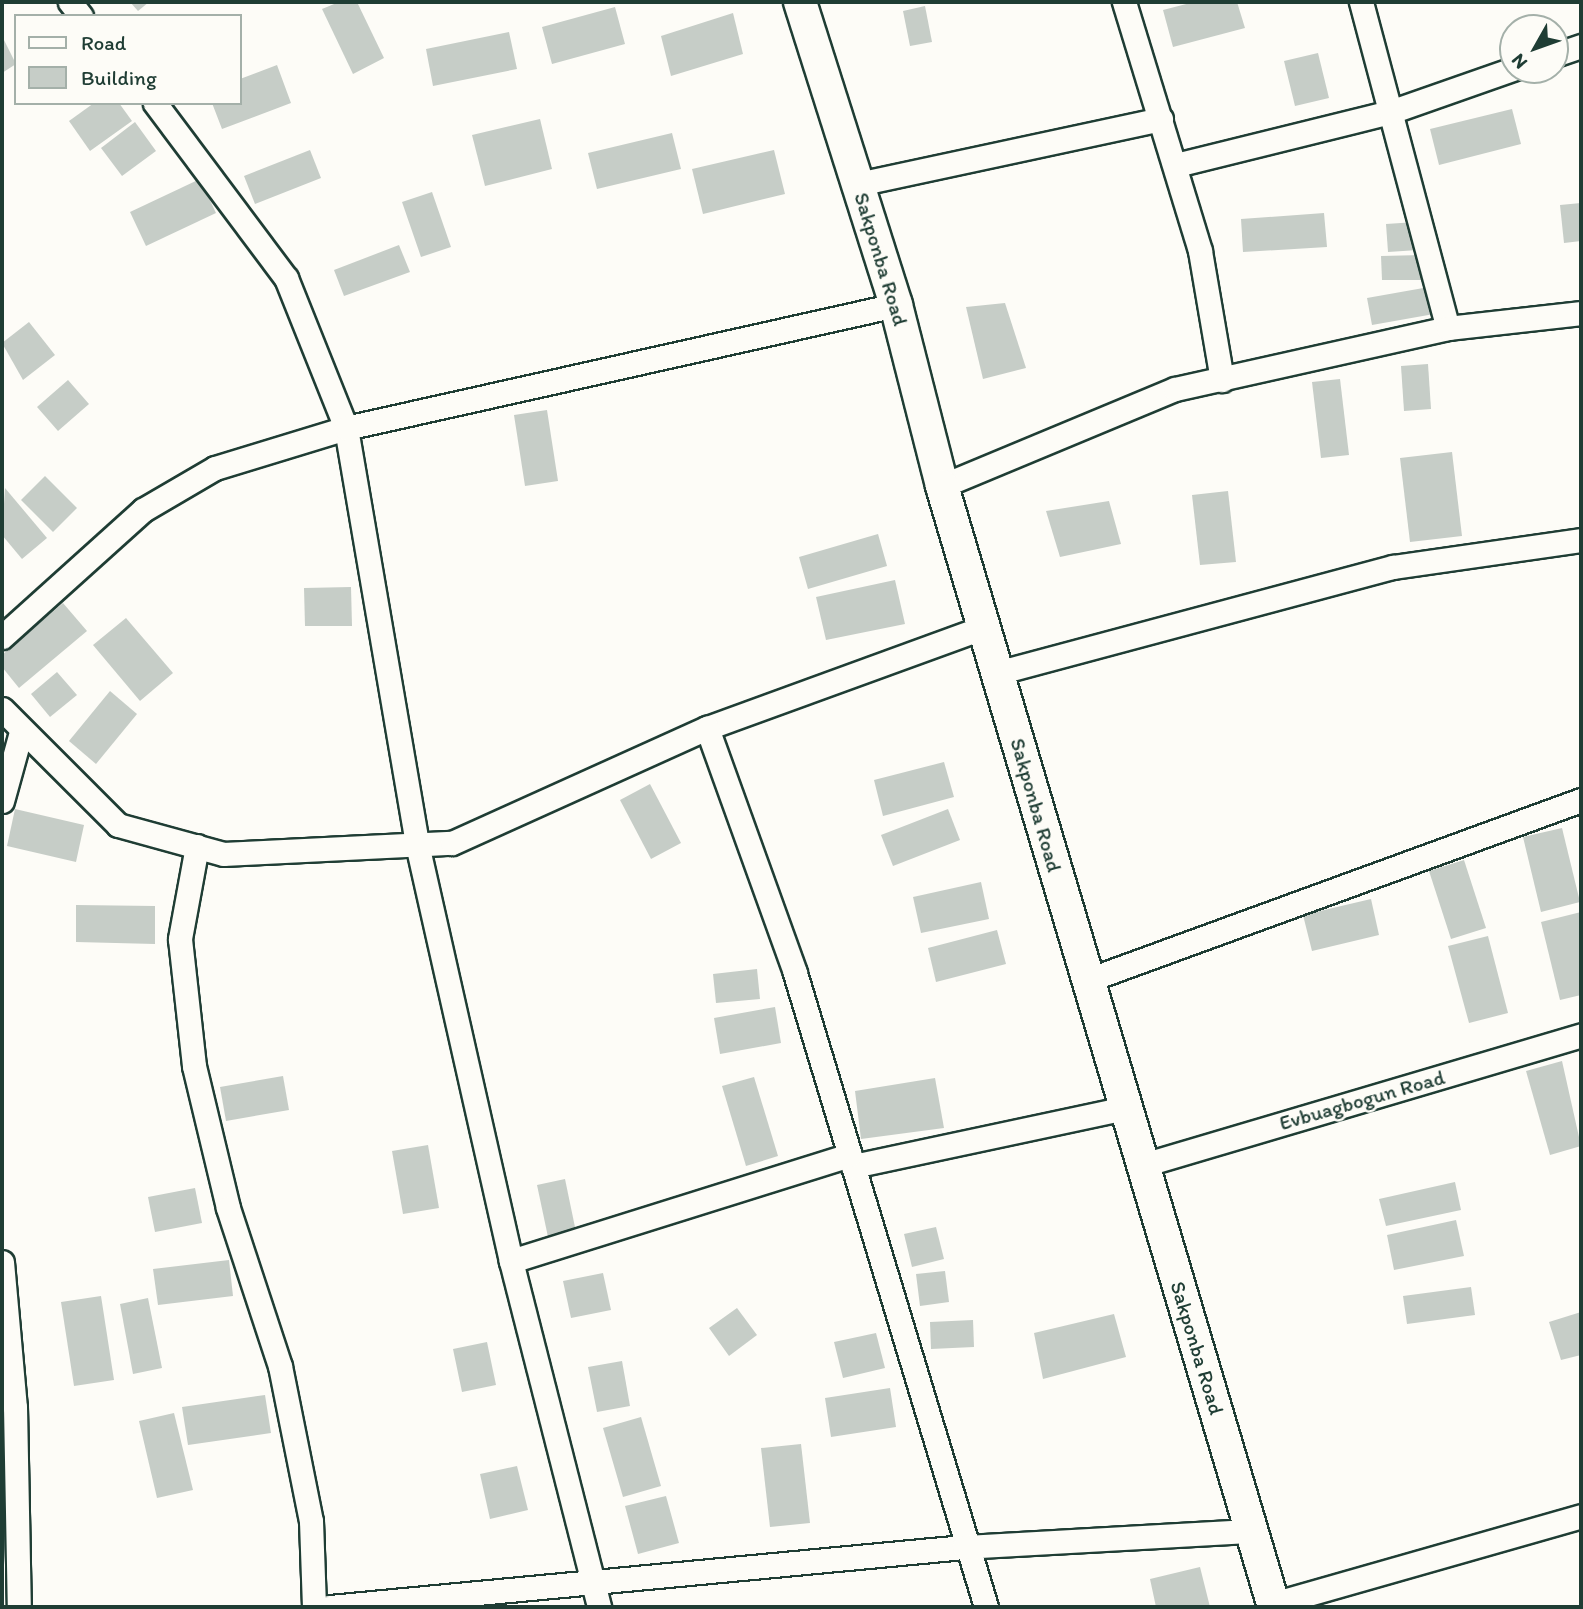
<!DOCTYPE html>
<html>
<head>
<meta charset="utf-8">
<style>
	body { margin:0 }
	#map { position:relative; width:1583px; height:1609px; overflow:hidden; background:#fdfcf7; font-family:Itim,sans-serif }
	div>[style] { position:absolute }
	.building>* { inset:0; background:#c6cdc7 }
	.roads { filter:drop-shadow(2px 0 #1f3d34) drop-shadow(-2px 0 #1f3d34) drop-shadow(0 2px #1f3d34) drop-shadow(0 -2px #1f3d34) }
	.minor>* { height:23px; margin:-11.5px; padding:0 11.5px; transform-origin:11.5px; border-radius:11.5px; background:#fdfcf7 }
	.secondary>* { height:32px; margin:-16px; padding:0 16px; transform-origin:16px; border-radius:16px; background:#fdfcf7 }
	span { translate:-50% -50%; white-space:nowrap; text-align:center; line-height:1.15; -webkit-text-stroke:5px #fdfcf7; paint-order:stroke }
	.street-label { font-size:21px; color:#1f3d34 }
	.frame { position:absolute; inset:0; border:4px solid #1f3d34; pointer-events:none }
	.legend { position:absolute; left:14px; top:14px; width:228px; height:91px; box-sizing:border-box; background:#fdfcf7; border:2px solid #a4b0a9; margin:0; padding:9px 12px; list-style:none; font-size:21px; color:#1f3d34 }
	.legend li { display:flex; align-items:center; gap:14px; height:35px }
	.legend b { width:35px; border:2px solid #a4b0a9 }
	.north { position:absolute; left:1499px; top:14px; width:70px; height:70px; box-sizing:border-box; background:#fdfcf7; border:2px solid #a4b0a9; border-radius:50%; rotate:230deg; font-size:19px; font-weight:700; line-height:28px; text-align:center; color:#1f3d34 }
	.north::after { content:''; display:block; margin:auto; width:24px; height:32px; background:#1f3d34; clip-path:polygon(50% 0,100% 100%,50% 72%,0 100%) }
</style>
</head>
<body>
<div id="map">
	<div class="building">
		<div style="clip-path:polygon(130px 2px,149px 2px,138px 11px)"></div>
		<div style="clip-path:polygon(339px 2px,357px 2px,384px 58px,353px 74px,322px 9px)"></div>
		<div style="clip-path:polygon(1194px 2px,1237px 2px,1245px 28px,1173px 47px,1163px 10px)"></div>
		<div style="clip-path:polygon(925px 6px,932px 42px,910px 46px,903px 11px)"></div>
		<div style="clip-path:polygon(615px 7px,625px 44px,552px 64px,542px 27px)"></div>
		<div style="clip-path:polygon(733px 13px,743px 54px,671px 76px,661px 36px)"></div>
		<div style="clip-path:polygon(509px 32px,517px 69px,433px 86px,426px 49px)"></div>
		<div style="clip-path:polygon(2px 36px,16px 64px,2px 73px)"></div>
		<div style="clip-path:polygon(1318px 53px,1329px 98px,1295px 106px,1284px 61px)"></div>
		<div style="clip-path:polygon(277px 65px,291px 103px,222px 129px,212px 103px,240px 103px,240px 79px)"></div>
		<div style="clip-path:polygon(94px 103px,119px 103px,132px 121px,90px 151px,69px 121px)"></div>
		<div style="clip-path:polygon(1512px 109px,1521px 144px,1439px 165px,1430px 129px)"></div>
		<div style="clip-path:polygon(540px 119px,552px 169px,485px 186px,472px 135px)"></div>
		<div style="clip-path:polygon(135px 122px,156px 151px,122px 176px,101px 148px)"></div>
		<div style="clip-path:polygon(672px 133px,681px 169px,597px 189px,588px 153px)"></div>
		<div style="clip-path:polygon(310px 150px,321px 178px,255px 204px,244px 176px)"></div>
		<div style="clip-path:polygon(774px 150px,785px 194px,703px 214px,692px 169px)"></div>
		<div style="clip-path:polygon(200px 179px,216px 213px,146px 246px,130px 212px)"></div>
		<div style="clip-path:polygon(432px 192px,451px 247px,421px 257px,402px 202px)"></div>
		<div style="clip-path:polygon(1581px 203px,1581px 241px,1564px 243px,1560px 205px)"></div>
		<div style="clip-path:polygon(1324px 213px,1327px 247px,1243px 252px,1241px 219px)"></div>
		<div style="clip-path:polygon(1416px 222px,1418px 250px,1388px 252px,1386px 224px)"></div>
		<div style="clip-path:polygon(399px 245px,410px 272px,344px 296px,334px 270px)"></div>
		<div style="clip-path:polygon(1422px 255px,1422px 280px,1382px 280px,1381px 256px)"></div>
		<div style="clip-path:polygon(1429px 287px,1434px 314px,1372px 325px,1367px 298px)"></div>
		<div style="clip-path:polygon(1005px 303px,1026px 368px,983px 379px,966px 307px)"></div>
		<div style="clip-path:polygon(29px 322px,55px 355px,23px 380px,2px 343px)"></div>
		<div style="clip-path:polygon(1428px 364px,1431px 409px,1404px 411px,1401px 366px)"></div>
		<div style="clip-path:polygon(1340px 379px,1349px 455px,1321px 458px,1312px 382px)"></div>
		<div style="clip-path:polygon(68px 380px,89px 404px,58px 431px,37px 407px)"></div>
		<div style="clip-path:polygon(547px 410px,558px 481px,525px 486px,514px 415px)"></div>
		<div style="clip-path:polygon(1452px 452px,1462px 536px,1410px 542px,1400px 458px)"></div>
		<div style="clip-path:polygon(45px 476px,77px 508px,53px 532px,21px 500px)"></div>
		<div style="clip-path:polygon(5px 488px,47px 538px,22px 559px,2px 535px)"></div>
		<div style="clip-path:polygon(1228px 491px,1236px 562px,1200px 565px,1192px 495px)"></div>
		<div style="clip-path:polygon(1109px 501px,1121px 544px,1060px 557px,1046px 511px)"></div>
		<div style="clip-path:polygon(878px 534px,887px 566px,808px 589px,799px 557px)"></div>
		<div style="clip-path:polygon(895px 580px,905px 624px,826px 640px,816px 597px)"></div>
		<div style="clip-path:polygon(351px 587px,352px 626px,305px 626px,304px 588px)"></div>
		<div style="clip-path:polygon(63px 603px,87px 631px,19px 688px,2px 667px,2px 655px)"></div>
		<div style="clip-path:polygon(126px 618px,173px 673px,140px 701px,93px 645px)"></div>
		<div style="clip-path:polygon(57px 672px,77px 695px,50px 717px,31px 694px)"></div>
		<div style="clip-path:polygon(110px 691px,137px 714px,96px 764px,69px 741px)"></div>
		<div style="clip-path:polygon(944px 762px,954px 797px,883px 816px,874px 780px)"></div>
		<div style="clip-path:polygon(650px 784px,681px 843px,651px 859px,620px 800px)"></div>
		<div style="clip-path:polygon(15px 809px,84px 825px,76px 862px,7px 846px)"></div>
		<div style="clip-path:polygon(948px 809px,960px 840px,893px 866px,881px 835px)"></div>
		<div style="clip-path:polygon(1562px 828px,1580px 902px,1541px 912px,1523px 837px)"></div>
		<div style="clip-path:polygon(1464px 860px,1486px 928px,1451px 939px,1429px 871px)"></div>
		<div style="clip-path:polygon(981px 882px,989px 919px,921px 933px,913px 897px)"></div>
		<div style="clip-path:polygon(1371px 899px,1379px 935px,1312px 951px,1303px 915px)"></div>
		<div style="clip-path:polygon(76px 905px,155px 906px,155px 944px,76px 942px)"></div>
		<div style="clip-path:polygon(1581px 912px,1581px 995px,1560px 1000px,1541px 922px)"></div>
		<div style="clip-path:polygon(997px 930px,1006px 964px,936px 982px,928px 948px)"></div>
		<div style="clip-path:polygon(1488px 936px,1508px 1013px,1469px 1023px,1448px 946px)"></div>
		<div style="clip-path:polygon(757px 969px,760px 999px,716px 1003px,713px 974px)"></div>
		<div style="clip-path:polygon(775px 1007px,781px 1043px,720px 1054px,714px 1018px)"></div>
		<div style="clip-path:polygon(1562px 1061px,1581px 1146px,1550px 1155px,1526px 1071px)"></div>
		<div style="clip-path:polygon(283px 1076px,289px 1110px,226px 1121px,220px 1087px)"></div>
		<div style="clip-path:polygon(754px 1077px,778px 1156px,746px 1166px,722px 1086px)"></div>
		<div style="clip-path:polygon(935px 1078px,944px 1128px,861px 1139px,855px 1091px)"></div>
		<div style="clip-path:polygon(428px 1145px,439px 1208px,403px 1214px,392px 1151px)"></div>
		<div style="clip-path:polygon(565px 1179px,576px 1232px,548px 1237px,537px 1185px)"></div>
		<div style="clip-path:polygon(1455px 1182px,1461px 1210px,1386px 1226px,1379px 1199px)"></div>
		<div style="clip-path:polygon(195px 1188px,202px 1223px,155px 1232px,148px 1197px)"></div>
		<div style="clip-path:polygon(1456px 1220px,1464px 1256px,1394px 1270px,1387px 1235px)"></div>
		<div style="clip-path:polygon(936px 1227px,944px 1259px,912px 1267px,904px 1234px)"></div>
		<div style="clip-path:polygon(229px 1260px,233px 1296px,158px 1305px,153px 1269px)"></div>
		<div style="clip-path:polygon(945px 1271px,949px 1302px,920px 1306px,916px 1274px)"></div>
		<div style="clip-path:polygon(603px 1273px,611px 1310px,571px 1318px,563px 1281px)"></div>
		<div style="clip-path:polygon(1471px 1287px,1475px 1315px,1407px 1324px,1403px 1296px)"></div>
		<div style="clip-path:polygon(101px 1296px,114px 1380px,74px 1386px,61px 1302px)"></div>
		<div style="clip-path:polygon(148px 1298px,162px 1368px,133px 1374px,120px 1304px)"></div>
		<div style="clip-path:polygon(737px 1308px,757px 1335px,729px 1356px,709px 1328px)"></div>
		<div style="clip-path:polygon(1581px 1312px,1581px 1355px,1561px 1360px,1549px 1322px)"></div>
		<div style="clip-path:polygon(1114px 1314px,1126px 1357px,1043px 1379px,1034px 1333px)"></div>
		<div style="clip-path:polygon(973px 1320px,974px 1347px,931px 1349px,930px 1322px)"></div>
		<div style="clip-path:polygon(876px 1333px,885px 1368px,843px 1378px,834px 1342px)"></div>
		<div style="clip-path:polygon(487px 1342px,496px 1385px,462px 1392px,453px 1349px)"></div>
		<div style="clip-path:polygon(622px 1361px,630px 1406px,597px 1412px,588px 1367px)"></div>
		<div style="clip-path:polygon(890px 1388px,896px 1427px,831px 1437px,825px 1398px)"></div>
		<div style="clip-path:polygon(265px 1395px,271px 1433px,188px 1445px,182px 1407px)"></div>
		<div style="clip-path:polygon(174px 1413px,193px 1490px,157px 1498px,139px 1421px)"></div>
		<div style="clip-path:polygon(641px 1417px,661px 1486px,623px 1497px,603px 1428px)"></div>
		<div style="clip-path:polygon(801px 1444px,810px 1523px,770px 1527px,761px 1448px)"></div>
		<div style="clip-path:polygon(517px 1466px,528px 1510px,490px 1519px,480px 1474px)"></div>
		<div style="clip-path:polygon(666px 1496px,679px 1543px,638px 1554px,625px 1506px)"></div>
		<div style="clip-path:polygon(1200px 1567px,1210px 1607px,1156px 1607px,1150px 1579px)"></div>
	</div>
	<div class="roads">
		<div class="minor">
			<div style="left:70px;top:2px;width:18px;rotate:52deg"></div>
			<div style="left:1124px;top:2px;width:260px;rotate:73deg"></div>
			<div style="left:1200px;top:251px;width:131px;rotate:80.3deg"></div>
			<div style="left:1361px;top:2px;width:337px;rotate:75.1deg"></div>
			<div style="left:1555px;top:55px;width:28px;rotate:-19deg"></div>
			<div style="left:155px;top:103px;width:219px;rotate:53.2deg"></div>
			<div style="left:286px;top:278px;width:162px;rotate:68.2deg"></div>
			<div style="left:346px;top:428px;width:422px;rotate:80.3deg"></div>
			<div style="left:417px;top:844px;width:427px;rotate:77.3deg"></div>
			<div style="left:511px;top:1261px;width:357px;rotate:75.7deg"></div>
			<div style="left:1176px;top:165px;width:220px;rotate:-13.9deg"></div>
			<div style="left:1390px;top:112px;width:130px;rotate:-19.3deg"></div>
			<div style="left:858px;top:184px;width:310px;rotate:-12.1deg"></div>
			<div style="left:942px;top:486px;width:252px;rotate:-22.6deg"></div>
			<div style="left:1175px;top:389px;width:280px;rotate:-12.6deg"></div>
			<div style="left:1448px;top:328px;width:134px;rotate:-6.4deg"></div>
			<div style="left:2px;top:637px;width:190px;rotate:-42deg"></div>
			<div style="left:143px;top:510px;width:83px;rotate:-30.3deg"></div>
			<div style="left:215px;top:468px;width:137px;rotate:-17deg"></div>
			<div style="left:346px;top:428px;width:564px;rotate:-12.61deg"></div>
			<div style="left:997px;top:673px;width:410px;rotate:-15deg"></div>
			<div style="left:1393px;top:567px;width:190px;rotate:-8.2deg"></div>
			<div style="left:2px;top:709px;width:164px;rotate:45deg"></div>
			<div style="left:118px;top:825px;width:109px;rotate:15.4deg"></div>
			<div style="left:223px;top:854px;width:229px;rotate:-2.8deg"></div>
			<div style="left:452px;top:843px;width:280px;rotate:-24.3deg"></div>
			<div style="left:707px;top:728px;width:295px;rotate:-20deg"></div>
			<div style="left:707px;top:728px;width:260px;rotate:70.2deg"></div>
			<div style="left:795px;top:973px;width:662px;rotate:73.23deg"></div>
			<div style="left:2px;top:801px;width:72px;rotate:-74.6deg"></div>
			<div style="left:197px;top:846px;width:95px;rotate:100.4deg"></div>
			<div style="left:180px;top:939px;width:128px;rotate:83.7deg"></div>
			<div style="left:194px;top:1066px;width:146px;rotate:76.5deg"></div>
			<div style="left:228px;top:1208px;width:166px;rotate:71.8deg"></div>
			<div style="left:280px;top:1366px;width:158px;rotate:78.7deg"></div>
			<div style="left:311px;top:1521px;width:86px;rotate:88deg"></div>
			<div style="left:1088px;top:980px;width:525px;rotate:-20.06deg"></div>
			<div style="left:1143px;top:1165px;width:457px;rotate:-16.5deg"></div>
			<div style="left:853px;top:1166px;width:279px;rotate:-12deg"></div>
			<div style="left:511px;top:1261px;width:355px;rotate:-17.4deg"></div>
			<div style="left:2px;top:1262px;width:146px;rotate:84.9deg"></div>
			<div style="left:15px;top:1407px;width:200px;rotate:88.9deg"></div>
			<div style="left:1273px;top:1604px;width:320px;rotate:-15.9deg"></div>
			<div style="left:330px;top:1607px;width:637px;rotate:-5.41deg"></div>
			<div style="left:964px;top:1547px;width:287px;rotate:-3.2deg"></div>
		</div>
		<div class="secondary">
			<div style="left:800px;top:2px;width:318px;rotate:72.4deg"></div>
			<div style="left:896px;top:305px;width:187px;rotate:75.7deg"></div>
			<div style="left:942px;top:486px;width:1169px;rotate:73.5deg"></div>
		</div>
	</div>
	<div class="street-label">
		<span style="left:881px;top:259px;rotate:73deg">Sakponba Road</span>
		<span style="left:1036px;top:805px;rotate:74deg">Sakponba Road</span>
		<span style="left:1362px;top:1100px;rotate:-16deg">Evbuagbogun Road</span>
		<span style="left:1197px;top:1348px;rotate:73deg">Sakponba Road</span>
	</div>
	<div class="frame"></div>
	<ul class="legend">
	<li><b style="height:9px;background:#fdfcf7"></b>Road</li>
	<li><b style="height:19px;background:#c6cdc7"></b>Building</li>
	</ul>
	<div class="north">N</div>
</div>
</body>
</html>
